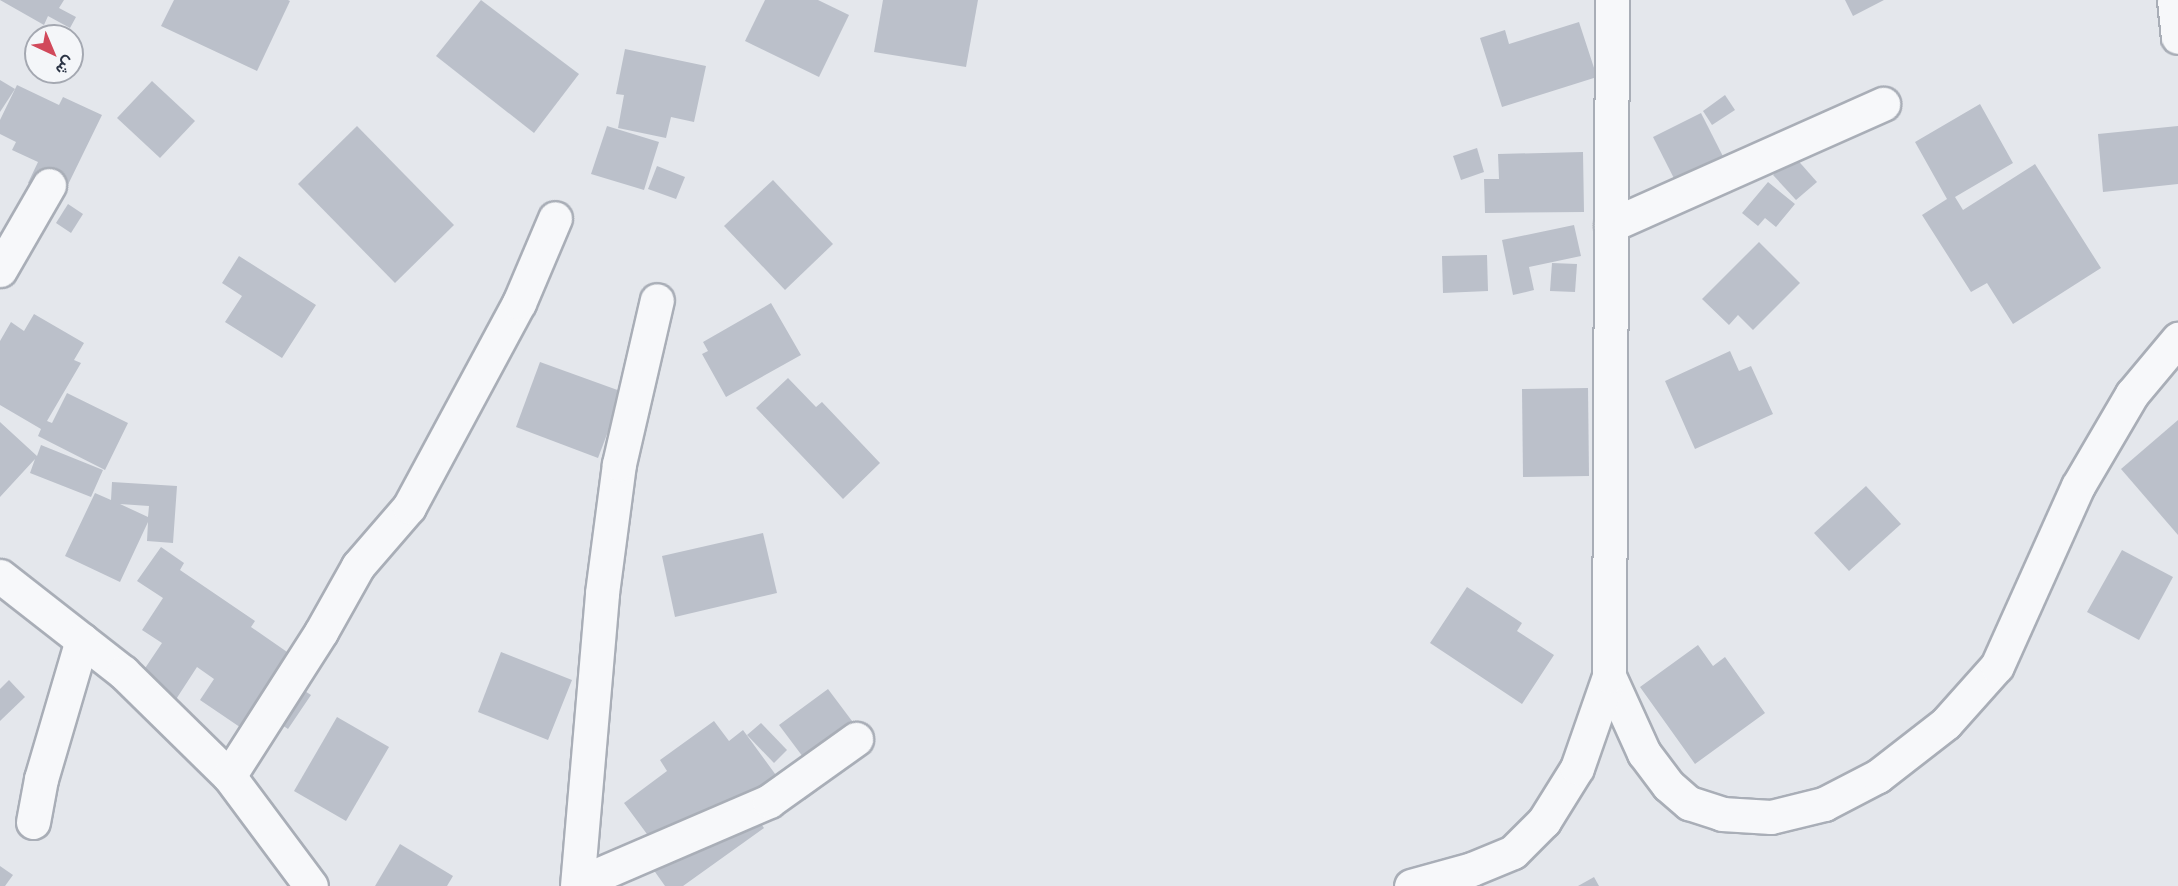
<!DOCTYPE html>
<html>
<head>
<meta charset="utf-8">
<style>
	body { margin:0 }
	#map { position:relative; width:2178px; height:886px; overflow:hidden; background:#e4e7ec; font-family:"Nunito Sans",Vazirmatn,sans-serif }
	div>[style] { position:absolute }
	.building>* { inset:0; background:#bbc0ca }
	.roads { filter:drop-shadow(2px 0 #a9aeb7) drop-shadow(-2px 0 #a9aeb7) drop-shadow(0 2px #a9aeb7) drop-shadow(0 -2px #a9aeb7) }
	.minor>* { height:33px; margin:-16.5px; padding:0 16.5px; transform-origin:16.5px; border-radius:16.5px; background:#f7f8fa }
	span { translate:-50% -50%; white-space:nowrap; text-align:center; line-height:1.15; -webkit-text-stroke:6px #f4f6f9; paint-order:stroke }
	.north { position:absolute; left:24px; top:24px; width:60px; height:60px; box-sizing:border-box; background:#f4f6f9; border:2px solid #a4a8b1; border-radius:50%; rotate:136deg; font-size:16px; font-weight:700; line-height:24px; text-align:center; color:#2b3445 }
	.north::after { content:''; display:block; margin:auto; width:21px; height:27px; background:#d1495b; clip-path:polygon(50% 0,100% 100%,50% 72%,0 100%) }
</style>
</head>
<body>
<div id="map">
	<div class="building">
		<div style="clip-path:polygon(0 0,64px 0,59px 8px,76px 17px,70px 28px,48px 16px,44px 25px)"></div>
		<div style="clip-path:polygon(174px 0,288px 0,290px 1px,257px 71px,161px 26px)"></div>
		<div style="clip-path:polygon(481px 0,579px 74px,534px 133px,436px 56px)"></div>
		<div style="clip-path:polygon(765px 0,818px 0,849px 15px,819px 77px,745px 41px)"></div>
		<div style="clip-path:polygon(883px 0,978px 0,966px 67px,874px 52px)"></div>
		<div style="clip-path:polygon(1845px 0,1884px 0,1853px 16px)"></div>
		<div style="clip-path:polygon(1579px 22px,1597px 77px,1502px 107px,1480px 38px,1505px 30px,1509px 44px)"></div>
		<div style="clip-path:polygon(625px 49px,706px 66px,694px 122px,671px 117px,666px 138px,618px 128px,624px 95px,616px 94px)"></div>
		<div style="clip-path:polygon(0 80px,15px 89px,0 112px)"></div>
		<div style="clip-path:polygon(152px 81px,195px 121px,160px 158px,117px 118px)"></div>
		<div style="clip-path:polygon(17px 85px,59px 105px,63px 97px,102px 115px,61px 199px,28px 183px,38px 162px,12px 150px,16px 142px,0 134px,0 120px)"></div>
		<div style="clip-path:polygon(1725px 95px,1735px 110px,1712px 125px,1703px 111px)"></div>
		<div style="clip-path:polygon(1980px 104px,2013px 163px,1955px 197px,1963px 210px,2035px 164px,2101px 268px,2013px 324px,1987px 283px,1971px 292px,1922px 215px,1947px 199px,1915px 142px)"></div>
		<div style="clip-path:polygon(1701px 113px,1736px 182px,1688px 206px,1653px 137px)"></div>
		<div style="clip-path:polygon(357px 126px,454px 225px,395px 283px,298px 184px)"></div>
		<div style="clip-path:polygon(607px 126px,659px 142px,644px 190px,591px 174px)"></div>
		<div style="clip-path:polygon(2178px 126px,2178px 184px,2103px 192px,2098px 134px)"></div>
		<div style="clip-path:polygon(1477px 148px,1484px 172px,1461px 180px,1453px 156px)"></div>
		<div style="clip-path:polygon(1583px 152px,1584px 212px,1485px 213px,1484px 179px,1499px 179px,1498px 154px)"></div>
		<div style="clip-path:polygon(1794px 156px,1817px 182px,1796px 200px,1773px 175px)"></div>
		<div style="clip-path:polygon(657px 166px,685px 177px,676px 199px,648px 189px)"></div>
		<div style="clip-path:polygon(773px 180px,833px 244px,785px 290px,724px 226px)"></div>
		<div style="clip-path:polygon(1768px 182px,1795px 204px,1776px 227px,1765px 218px,1758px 226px,1742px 213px)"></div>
		<div style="clip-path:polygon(68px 204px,83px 214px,71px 233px,56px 223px)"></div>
		<div style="clip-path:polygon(1574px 225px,1581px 256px,1529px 267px,1534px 290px,1513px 295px,1502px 240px)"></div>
		<div style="clip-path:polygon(1759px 242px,1800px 283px,1753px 330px,1738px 315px,1729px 325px,1702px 299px)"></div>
		<div style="clip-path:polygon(1487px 255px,1488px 291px,1443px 293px,1442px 256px)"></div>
		<div style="clip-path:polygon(239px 256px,316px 305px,282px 358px,225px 322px,242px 296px,222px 283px)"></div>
		<div style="clip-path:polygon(1552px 263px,1577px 264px,1575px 292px,1550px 291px)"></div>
		<div style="clip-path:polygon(771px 303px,801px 355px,726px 397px,702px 354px,708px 351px,703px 342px)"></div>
		<div style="clip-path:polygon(34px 314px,84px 343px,74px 360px,81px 363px,47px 421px,52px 423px,67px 393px,128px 423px,105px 470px,38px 436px,41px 429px,0 405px,0 341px,11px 322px,24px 331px)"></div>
		<div style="clip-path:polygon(1730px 351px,1739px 371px,1751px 366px,1773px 414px,1695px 449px,1665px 381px)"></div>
		<div style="clip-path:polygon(540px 362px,623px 392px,598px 458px,516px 427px)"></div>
		<div style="clip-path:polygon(788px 378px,816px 407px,822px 402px,880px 463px,843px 499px,756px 408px)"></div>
		<div style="clip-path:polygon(1588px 388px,1589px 476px,1523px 477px,1522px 389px)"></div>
		<div style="clip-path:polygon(2178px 420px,2178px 535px,2121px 469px)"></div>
		<div style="clip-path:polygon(0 422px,37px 456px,41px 445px,103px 470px,91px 497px,30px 473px,35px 459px,0 497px)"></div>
		<div style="clip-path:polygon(evenodd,112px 482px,177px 486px,173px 543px,147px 541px,148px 522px,120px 582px,65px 556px,95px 493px,111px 500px,112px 482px,120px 504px,149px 506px,148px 517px,120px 504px)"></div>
		<div style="clip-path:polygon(1866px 486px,1901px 524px,1849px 571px,1814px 533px)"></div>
		<div style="clip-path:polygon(763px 533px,777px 593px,675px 617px,662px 556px)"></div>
		<div style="clip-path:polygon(161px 547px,184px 563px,180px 570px,255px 621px,251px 627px,290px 654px,277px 673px,311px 695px,288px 729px,270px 717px,256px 738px,200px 700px,214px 679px,197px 667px,171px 707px,135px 683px,162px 643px,142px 630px,163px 598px,137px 581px)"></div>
		<div style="clip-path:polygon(2122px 550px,2173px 577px,2139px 640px,2087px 612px)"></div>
		<div style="clip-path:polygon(1467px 587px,1522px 623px,1517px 631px,1554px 655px,1522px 704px,1430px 643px)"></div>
		<div style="clip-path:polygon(1698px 645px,1713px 666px,1725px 657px,1765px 713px,1695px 764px,1640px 687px)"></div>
		<div style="clip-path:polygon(501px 652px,572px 680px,548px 740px,478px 712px)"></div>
		<div style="clip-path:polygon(9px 680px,25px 697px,0 721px,0 689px)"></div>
		<div style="clip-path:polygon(828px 689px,873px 749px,805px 800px,790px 779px,809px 765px,779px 725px)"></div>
		<div style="clip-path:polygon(337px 717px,389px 747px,346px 821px,294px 791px)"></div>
		<div style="clip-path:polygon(714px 721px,729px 741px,743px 730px,781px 782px,748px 805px,764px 828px,683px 886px,665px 886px,648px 862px,661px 853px,624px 803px,667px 771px,660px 760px)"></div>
		<div style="clip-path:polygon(761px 723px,787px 750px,774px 763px,747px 735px)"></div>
		<div style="clip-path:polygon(400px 844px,453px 876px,447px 886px,375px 886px)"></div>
		<div style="clip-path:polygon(0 866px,13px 875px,5px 886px,0 886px)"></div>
		<div style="clip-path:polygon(1594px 877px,1599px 886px,1578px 886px)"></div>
	</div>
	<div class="roads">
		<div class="minor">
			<div style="left:2174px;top:0;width:37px;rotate:84deg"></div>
			<div style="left:1611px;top:225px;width:298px;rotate:-24deg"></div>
			<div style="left:0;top:270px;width:98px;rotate:-60deg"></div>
			<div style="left:0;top:576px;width:156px;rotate:38deg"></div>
			<div style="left:123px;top:672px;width:148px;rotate:44.5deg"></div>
			<div style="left:229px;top:776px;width:137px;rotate:53.3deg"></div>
			<div style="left:1609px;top:676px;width:85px;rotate:65.6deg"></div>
			<div style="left:1644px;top:753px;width:40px;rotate:53deg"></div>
			<div style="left:1668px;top:785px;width:28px;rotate:41deg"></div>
			<div style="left:1689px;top:803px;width:35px;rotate:18deg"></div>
			<div style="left:1722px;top:814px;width:49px;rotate:3.5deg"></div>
			<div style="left:1771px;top:817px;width:55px;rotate:-13.8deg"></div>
			<div style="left:1824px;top:804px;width:61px;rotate:-27.4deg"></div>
			<div style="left:1878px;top:776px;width:86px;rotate:-37.9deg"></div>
			<div style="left:1946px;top:723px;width:76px;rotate:-48.2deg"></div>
			<div style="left:1997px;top:666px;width:197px;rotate:-65.8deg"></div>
			<div style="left:2078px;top:486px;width:107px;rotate:-59.6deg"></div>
			<div style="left:2132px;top:394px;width:72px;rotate:-50.1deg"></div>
			<div style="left:229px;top:776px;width:171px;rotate:-57.4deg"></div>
			<div style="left:321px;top:632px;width:76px;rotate:-60.7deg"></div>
			<div style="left:358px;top:566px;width:78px;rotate:-49.2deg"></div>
			<div style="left:409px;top:507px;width:232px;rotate:-61.7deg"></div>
			<div style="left:519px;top:303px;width:92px;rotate:-67deg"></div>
			<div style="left:33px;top:822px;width:44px;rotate:-79.5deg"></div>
			<div style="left:41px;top:779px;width:145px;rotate:-73.6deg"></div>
			<div style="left:579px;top:883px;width:207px;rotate:-23.3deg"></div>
			<div style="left:769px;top:801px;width:107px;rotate:-35.5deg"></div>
			<div style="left:577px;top:886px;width:294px;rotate:-85.1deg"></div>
			<div style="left:602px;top:593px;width:130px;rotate:-82.5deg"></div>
			<div style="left:619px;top:464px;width:168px;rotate:-77deg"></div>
			<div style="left:1411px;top:886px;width:63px;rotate:-15.6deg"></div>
			<div style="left:1472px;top:869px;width:44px;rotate:-22.5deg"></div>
			<div style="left:1513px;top:852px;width:44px;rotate:-45deg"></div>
			<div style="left:1544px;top:821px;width:62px;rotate:-58.1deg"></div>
			<div style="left:1577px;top:768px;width:97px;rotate:-70.8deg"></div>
			<div style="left:1609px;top:676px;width:676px;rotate:-89.75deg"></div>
		</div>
	</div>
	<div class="north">ش</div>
</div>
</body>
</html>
